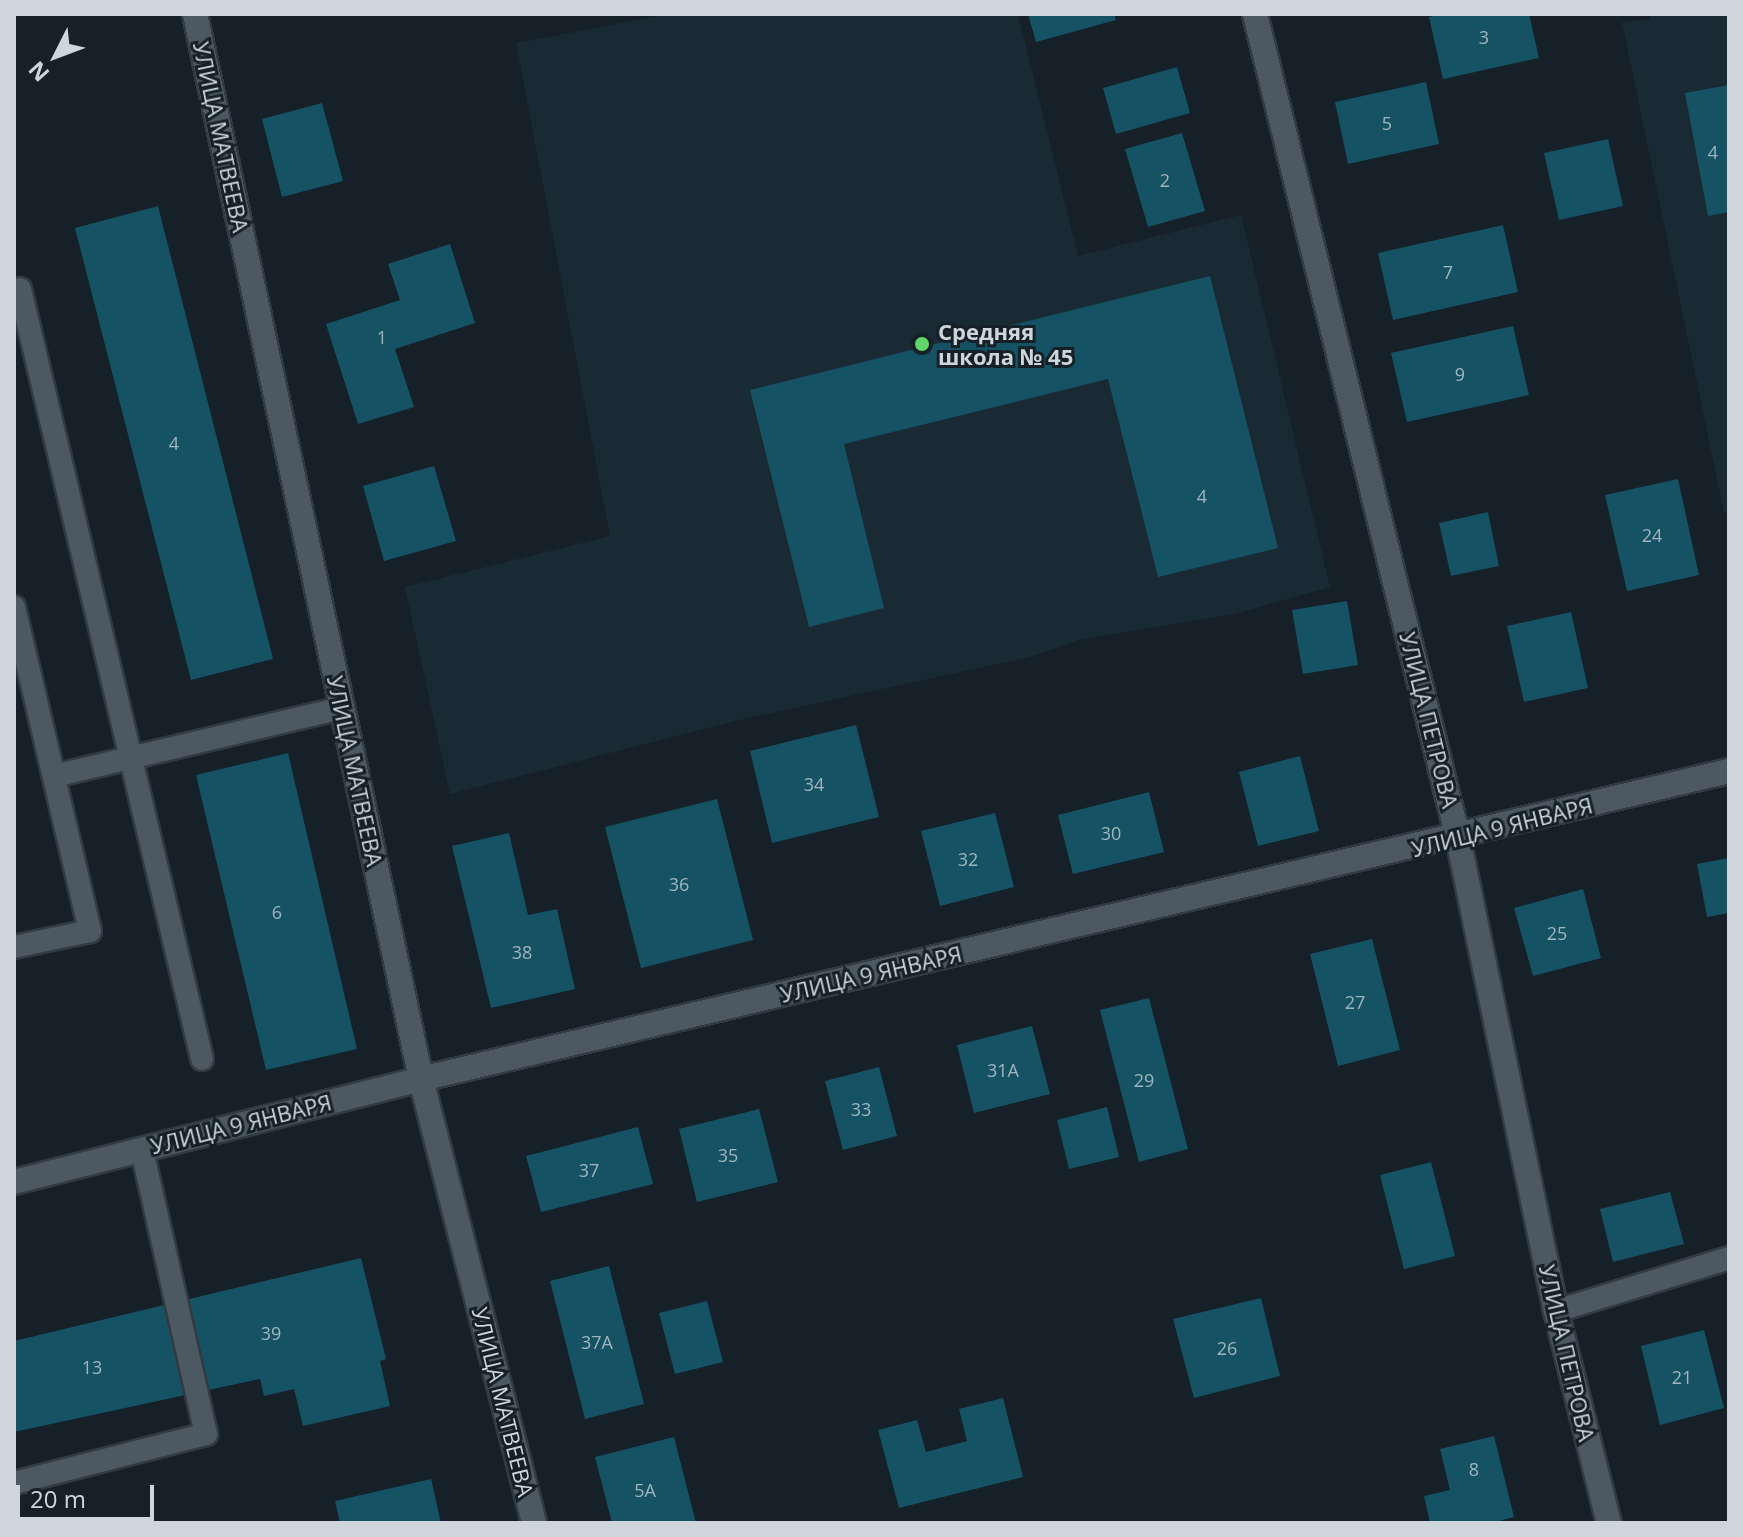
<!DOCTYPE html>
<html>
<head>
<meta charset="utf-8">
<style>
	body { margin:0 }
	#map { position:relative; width:1743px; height:1537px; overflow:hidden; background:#152028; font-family:"Open Sans",sans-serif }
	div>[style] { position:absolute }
	.built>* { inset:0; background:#192a35 }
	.building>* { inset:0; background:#145264 }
	.roads { filter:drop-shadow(2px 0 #333a41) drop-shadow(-2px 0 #333a41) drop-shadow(0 2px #333a41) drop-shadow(0 -2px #333a41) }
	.lane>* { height:22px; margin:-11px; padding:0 11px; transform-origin:11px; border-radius:11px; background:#4c5962 }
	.street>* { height:24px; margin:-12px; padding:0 12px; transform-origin:12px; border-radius:12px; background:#4c5962 }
	.dots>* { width:22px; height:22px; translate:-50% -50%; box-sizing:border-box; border:4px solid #152028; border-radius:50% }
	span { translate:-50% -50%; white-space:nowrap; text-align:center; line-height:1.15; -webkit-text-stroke:6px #152028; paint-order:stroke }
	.number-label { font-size:18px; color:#a0b5bd }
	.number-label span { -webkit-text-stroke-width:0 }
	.street-label { font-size:22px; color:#ced6db }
	.poi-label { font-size:22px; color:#ced6db; font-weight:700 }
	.left { translate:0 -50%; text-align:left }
	.frame { position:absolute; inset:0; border:16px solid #ced6db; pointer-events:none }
	.north { position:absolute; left:16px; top:16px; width:80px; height:80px; -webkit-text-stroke:6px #152028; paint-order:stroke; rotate:228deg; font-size:22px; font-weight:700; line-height:32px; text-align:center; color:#ced6db }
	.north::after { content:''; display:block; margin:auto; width:28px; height:36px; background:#ced6db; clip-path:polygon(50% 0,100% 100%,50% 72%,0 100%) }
	.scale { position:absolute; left:16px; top:1485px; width:138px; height:36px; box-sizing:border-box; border:4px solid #ced6db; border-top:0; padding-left:10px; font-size:24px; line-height:28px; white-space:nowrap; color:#ced6db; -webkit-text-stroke:6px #152028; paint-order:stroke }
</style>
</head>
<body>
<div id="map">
	<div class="built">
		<div style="clip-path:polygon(669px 14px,1018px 14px,1078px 256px,1241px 215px,1330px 587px,1235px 614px,1078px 640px,1030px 657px,739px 720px,450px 794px,405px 587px,610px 536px,516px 43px)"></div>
		<div style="clip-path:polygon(1650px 14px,1729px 14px,1729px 512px,1724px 513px,1622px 22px,1650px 19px)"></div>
	</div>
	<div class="building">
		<div style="clip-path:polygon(1028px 14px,1114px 14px,1116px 20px,1036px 42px)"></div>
		<div style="clip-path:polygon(1441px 14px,1529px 14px,1539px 58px,1443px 79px,1429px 17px)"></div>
		<div style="clip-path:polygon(1177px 67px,1190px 113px,1116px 134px,1103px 88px)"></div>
		<div style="clip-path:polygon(1426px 82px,1439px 144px,1348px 164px,1335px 102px)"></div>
		<div style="clip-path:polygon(1729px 85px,1729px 212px,1708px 216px,1685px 93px)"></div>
		<div style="clip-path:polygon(322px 103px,343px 181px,282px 197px,262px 119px)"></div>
		<div style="clip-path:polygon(1182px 133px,1205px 211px,1148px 227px,1125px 149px)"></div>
		<div style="clip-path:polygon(1608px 139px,1623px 206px,1559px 220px,1544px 153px)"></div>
		<div style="clip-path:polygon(158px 206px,273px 659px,191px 680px,75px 228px)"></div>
		<div style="clip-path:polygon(1503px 225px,1518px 292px,1393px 320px,1378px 253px)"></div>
		<div style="clip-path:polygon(450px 244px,475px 323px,395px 349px,414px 407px,358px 424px,326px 324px,400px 300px,388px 264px)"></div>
		<div style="clip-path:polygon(1210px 276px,1278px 548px,1158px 577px,1108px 379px,844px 444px,884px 608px,809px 627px,750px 390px)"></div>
		<div style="clip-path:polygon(1513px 326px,1529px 395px,1407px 422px,1391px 353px)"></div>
		<div style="clip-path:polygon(434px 466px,456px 541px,384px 561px,363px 486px)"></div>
		<div style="clip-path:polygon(1678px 479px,1699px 575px,1627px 591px,1605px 495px)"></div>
		<div style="clip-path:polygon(1488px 512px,1499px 566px,1451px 576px,1439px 523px)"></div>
		<div style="clip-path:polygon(1347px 601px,1358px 665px,1303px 674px,1292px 610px)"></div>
		<div style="clip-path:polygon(1571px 612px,1588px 688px,1524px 702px,1507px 626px)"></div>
		<div style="clip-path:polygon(856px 725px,879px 817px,772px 843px,750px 751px)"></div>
		<div style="clip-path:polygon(288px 753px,357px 1049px,266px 1070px,196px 775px)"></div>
		<div style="clip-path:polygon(1300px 756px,1319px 831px,1258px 846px,1239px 772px)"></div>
		<div style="clip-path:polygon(1149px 792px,1164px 852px,1073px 874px,1058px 815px)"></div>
		<div style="clip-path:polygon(717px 799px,753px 940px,641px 968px,605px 827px)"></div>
		<div style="clip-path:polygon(995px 813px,1014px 887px,940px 906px,921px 831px)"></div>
		<div style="clip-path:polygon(509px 833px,528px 915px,557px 909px,575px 989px,491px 1008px,452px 846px)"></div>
		<div style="clip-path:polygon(1729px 858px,1729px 913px,1707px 917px,1697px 864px)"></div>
		<div style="clip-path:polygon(1583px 889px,1601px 958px,1533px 976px,1514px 908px)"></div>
		<div style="clip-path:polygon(1372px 939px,1400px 1050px,1338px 1066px,1310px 954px)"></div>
		<div style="clip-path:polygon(1149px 998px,1188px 1149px,1139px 1162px,1100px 1010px)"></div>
		<div style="clip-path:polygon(1032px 1026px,1050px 1094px,974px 1113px,957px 1045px)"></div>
		<div style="clip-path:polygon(879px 1067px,897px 1136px,843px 1150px,825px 1081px)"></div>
		<div style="clip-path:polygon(1107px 1107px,1119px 1157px,1069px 1169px,1057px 1120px)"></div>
		<div style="clip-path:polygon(759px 1109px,778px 1182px,697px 1202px,679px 1129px)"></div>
		<div style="clip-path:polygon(638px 1127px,653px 1184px,541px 1212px,526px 1156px)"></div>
		<div style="clip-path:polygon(1431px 1162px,1455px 1256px,1404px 1269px,1380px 1175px)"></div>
		<div style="clip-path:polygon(1670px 1192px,1684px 1244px,1613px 1262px,1600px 1209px)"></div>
		<div style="clip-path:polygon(361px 1258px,386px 1359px,380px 1361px,390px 1406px,303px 1426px,294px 1389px,264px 1396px,260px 1379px,14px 1432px,14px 1341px)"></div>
		<div style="clip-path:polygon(609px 1266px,644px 1404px,585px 1419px,550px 1281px)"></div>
		<div style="clip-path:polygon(1261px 1298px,1280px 1376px,1194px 1398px,1173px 1319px)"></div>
		<div style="clip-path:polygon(707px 1301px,723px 1362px,675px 1374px,659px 1313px)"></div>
		<div style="clip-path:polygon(1704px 1330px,1724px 1408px,1660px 1425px,1641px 1346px)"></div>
		<div style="clip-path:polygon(1003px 1398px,1023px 1477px,899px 1508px,878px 1430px,917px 1420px,926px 1452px,967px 1441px,959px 1409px)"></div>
		<div style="clip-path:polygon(1494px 1436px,1514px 1517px,1492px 1523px,1430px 1523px,1424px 1496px,1450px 1490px,1440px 1449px)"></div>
		<div style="clip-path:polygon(674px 1437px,696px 1523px,612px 1523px,595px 1457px)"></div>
		<div style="clip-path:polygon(431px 1479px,441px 1523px,340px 1523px,335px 1501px)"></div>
	</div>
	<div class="roads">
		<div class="lane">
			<div style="left:20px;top:289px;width:791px;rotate:76.7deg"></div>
			<div style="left:14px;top:607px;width:333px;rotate:76.8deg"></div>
			<div style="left:90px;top:931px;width:78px;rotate:168.1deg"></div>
			<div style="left:54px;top:776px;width:296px;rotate:-13.3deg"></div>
			<div style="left:1556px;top:1311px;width:181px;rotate:-17deg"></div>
			<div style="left:14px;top:1483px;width:198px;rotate:-14.3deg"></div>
			<div style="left:206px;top:1434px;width:292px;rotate:-102.7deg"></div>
		</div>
		<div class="street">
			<div style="left:195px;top:14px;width:1089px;rotate:78.02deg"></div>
			<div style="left:421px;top:1079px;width:458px;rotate:75.7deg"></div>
			<div style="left:1255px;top:14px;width:849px;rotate:76.16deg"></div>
			<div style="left:1458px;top:838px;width:483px;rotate:78.3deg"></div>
			<div style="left:1556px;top:1311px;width:219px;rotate:76deg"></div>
			<div style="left:14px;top:1182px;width:420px;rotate:-14.2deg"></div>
			<div style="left:421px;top:1079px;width:1344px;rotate:-13.25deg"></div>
		</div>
	</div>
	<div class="dots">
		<div style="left:922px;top:344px;background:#61d56a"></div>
	</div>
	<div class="number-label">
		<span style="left:1484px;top:37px">3</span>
		<span style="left:1387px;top:123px">5</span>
		<span style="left:1713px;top:152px">4</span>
		<span style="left:1165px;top:180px">2</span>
		<span style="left:1448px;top:272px">7</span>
		<span style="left:382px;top:337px">1</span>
		<span style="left:1460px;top:374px">9</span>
		<span style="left:174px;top:443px">4</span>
		<span style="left:1202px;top:496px">4</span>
		<span style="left:1652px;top:535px">24</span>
		<span style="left:814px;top:784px">34</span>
		<span style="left:1111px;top:833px">30</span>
		<span style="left:968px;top:859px">32</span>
		<span style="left:679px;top:884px">36</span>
		<span style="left:277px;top:912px">6</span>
		<span style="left:1557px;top:933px">25</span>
		<span style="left:522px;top:952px">38</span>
		<span style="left:1355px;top:1002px">27</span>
		<span style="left:1003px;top:1070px">31А</span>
		<span style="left:1144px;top:1080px">29</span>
		<span style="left:861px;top:1109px">33</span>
		<span style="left:728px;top:1155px">35</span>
		<span style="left:589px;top:1170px">37</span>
		<span style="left:271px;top:1333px">39</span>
		<span style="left:597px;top:1342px">37А</span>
		<span style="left:1227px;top:1348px">26</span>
		<span style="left:92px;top:1367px">13</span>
		<span style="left:1682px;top:1377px">21</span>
		<span style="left:1474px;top:1469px">8</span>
		<span style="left:645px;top:1490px">5А</span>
	</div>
	<div class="street-label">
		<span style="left:221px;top:137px;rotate:78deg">УЛИЦА МАТВЕЕВА</span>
		<span style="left:1429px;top:720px;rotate:76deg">УЛИЦА ПЕТРОВА</span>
		<span style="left:355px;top:771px;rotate:78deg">УЛИЦА МАТВЕЕВА</span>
		<span style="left:1502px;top:827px;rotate:-14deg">УЛИЦА 9 ЯНВАРЯ</span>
		<span style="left:871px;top:974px;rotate:-13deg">УЛИЦА 9 ЯНВАРЯ</span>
		<span style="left:241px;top:1124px;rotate:-14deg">УЛИЦА 9 ЯНВАРЯ</span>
		<span style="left:1567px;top:1353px;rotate:77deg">УЛИЦА ПЕТРОВА</span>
		<span style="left:503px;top:1402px;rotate:76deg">УЛИЦА МАТВЕЕВА</span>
	</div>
	<div class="poi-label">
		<span class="left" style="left:938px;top:344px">Средняя<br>школа № 45</span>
	</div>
	<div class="frame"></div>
	<div class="north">N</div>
	<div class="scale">20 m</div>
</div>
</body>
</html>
